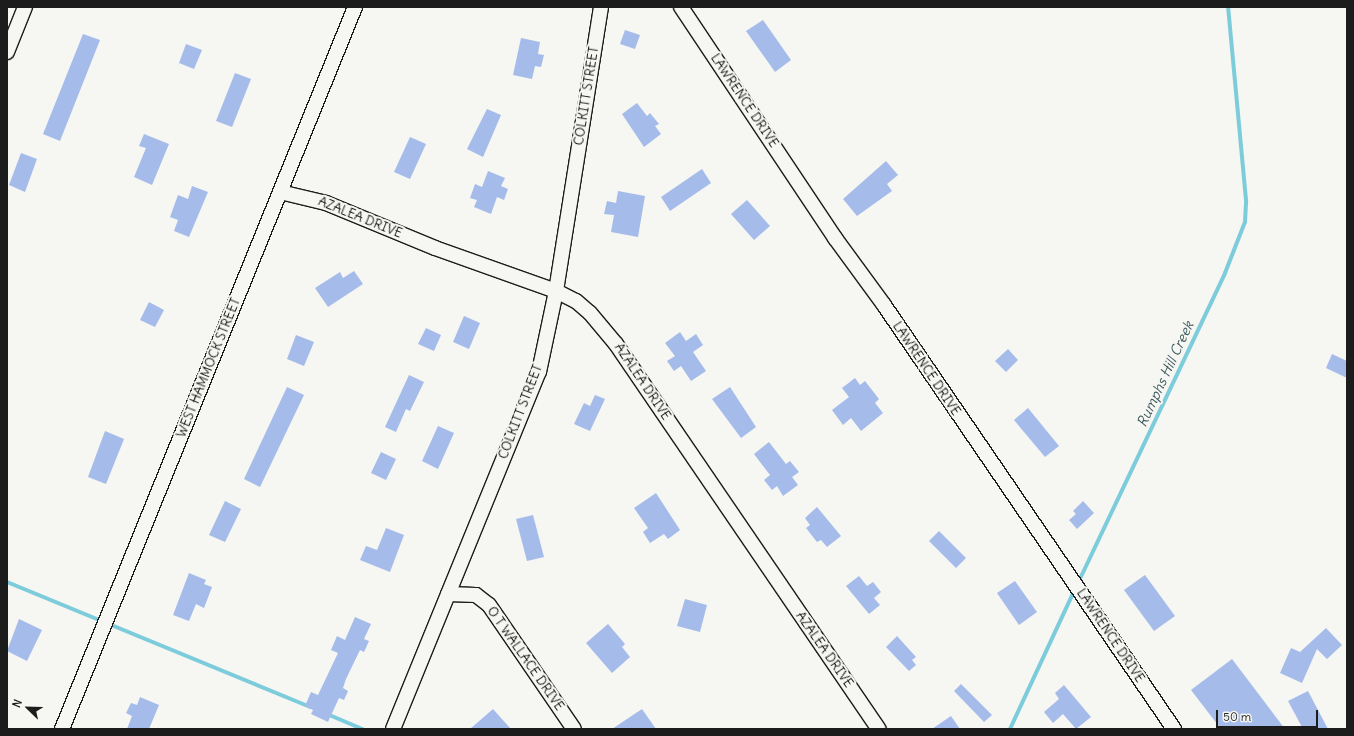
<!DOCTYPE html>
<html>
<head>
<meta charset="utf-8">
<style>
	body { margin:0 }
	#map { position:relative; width:1354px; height:736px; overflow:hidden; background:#f6f6f2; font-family:Delius,sans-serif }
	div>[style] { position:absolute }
	.stream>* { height:4px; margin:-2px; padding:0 2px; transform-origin:2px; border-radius:2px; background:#7dccdb }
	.building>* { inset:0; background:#a5bcea }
	.roads { filter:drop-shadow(1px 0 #1c1c1c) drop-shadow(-1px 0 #1c1c1c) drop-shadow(0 1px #1c1c1c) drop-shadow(0 -1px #1c1c1c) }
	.street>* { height:14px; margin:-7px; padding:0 7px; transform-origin:7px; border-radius:7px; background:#f6f6f2 }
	span { translate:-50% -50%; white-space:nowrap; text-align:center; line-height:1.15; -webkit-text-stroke:4px #f6f6f2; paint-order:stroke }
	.street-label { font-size:13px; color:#1c1c1c }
	.water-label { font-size:14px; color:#3e5a5f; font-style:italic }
	.frame { position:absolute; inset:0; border:8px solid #1c1c1c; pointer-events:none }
	.north { position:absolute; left:8px; top:688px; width:40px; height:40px; -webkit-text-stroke:3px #f6f6f2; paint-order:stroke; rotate:293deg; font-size:11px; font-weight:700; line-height:16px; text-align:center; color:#1c1c1c }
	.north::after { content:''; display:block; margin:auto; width:14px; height:18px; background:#1c1c1c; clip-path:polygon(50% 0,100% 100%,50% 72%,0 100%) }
	.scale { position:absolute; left:1216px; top:710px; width:102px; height:18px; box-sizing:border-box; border:2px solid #1c1c1c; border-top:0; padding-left:5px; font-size:12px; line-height:14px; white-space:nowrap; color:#1c1c1c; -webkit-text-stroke:3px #f6f6f2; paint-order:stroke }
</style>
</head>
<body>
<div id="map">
	<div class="stream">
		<div style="left:7px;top:582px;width:328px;rotate:22.4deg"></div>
		<div style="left:1078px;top:583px;width:343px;rotate:-64.6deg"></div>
		<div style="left:1225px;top:273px;width:55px;rotate:-68.6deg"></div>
		<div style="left:1245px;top:222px;width:22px;rotate:-87deg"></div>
		<div style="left:1246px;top:200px;width:194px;rotate:-95.3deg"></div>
		<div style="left:327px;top:714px;width:39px;rotate:23deg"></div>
		<div style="left:1010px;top:729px;width:154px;rotate:-65.1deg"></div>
	</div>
	<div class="building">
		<div style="clip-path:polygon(763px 20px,791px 60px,775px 72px,746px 31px)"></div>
		<div style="clip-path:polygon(625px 30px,640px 35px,635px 49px,620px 44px)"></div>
		<div style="clip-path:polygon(83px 34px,100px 40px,60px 141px,43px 134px)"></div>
		<div style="clip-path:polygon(521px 38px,540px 42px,538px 54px,544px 55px,541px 67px,535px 66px,532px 79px,513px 75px)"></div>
		<div style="clip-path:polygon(186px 44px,202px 50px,194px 69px,179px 63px)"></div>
		<div style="clip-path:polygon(235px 73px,251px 79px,232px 127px,216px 121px)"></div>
		<div style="clip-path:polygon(637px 103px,647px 116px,650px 113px,659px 124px,655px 126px,661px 134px,644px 147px,622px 114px)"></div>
		<div style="clip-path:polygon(487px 109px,501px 115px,483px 157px,467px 149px)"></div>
		<div style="clip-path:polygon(144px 134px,169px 144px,152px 185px,134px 177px,146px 148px,139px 146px)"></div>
		<div style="clip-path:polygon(410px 137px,426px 144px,410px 179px,394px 172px)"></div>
		<div style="clip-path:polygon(21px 153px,37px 159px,25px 192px,9px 185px)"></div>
		<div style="clip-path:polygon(886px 161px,898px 175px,887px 184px,892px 191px,857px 216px,843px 199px)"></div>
		<div style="clip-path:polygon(702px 169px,711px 183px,670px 211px,661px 197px)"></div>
		<div style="clip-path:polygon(488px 171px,505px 178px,501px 186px,508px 189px,504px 200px,497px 197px,491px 214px,474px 207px,477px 200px,470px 198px,475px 184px,482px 187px)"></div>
		<div style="clip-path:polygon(192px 186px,208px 192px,189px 237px,174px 231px,178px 220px,170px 217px,178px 195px,188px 199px)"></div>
		<div style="clip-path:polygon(618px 191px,645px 196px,638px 237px,611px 232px,614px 215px,604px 214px,607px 201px,616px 203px)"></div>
		<div style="clip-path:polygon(747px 200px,770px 226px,754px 240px,731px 214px)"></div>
		<div style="clip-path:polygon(354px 271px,363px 284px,328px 307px,315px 288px,340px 272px,343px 278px)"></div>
		<div style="clip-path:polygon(149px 302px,164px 310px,155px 327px,140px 320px)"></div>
		<div style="clip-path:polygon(464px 316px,480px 323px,469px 349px,453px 342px)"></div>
		<div style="clip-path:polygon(426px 328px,441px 335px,434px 351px,418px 344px)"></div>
		<div style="clip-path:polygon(680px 332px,686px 341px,696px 334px,703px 345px,693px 352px,706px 371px,691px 381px,681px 366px,674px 371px,667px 361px,675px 356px,665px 343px)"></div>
		<div style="clip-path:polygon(296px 335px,314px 342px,304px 366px,287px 359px)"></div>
		<div style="clip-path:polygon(1008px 349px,1018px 360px,1006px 372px,995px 361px)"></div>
		<div style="clip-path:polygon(1332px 354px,1347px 361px,1347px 378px,1326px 368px)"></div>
		<div style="clip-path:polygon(409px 375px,424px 382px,410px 411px,406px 409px,396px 432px,385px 427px)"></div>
		<div style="clip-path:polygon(855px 378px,860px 385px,865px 381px,879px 399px,875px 403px,883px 413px,861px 431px,851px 418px,843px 425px,832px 410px,849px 397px,842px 388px)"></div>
		<div style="clip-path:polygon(287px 387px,304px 395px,260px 487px,244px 479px)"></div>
		<div style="clip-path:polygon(730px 387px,756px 427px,741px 438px,712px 399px)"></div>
		<div style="clip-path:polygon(595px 395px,605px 399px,590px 431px,574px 424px,584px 403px,590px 406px)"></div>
		<div style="clip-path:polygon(1028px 408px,1059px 446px,1045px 457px,1014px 420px)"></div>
		<div style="clip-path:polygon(438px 426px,454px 433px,438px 469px,422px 461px)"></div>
		<div style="clip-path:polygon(105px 431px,124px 439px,106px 484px,88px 477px)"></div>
		<div style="clip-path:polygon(769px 442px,786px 464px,790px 461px,799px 472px,792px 477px,798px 485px,783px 496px,777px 486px,772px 490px,764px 480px,770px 475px,754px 454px)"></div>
		<div style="clip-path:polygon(381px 452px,396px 459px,386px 480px,371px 473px)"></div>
		<div style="clip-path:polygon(656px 493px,680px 530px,668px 539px,664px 534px,650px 543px,643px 532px,648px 528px,634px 508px)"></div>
		<div style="clip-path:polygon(225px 501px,241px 509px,225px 542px,209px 535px)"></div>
		<div style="clip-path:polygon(1083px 501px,1094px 513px,1077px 529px,1069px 520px,1076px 514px,1073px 511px)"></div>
		<div style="clip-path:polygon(817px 507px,841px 536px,827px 547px,821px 540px,817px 542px,806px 528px,810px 525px,805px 518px)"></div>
		<div style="clip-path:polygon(533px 515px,544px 557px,527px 561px,516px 519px)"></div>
		<div style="clip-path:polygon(386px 528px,404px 535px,390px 572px,360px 560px,366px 546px,377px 550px)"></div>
		<div style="clip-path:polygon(939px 531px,966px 558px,956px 568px,929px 541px)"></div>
		<div style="clip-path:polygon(189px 573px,206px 580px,204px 584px,212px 587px,204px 608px,196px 604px,189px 621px,173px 615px)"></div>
		<div style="clip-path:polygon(1145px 575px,1175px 616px,1154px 631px,1124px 590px)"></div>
		<div style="clip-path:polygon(859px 576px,867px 586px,873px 582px,881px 592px,874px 598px,880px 605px,869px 614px,846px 586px)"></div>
		<div style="clip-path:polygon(1015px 581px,1037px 612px,1019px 625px,997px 593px)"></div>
		<div style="clip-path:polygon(685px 599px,707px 605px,700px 632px,677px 626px)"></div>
		<div style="clip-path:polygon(355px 617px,371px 624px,364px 639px,369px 641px,364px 652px,360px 650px,346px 679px,343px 688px,348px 691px,344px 700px,339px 698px,328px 722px,311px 714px,313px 710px,305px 706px,311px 692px,318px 695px,338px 653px,331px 650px,337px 636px,345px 640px)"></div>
		<div style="clip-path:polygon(19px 619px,42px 630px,27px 661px,7px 651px)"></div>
		<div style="clip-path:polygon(608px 624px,625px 644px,622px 647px,630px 657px,612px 673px,586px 643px)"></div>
		<div style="clip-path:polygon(1326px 628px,1342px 645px,1327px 659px,1317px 649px,1302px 683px,1280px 673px,1291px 648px,1300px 652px)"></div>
		<div style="clip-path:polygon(897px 636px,916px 657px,912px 660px,916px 665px,909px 671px,886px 647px)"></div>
		<div style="clip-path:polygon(1232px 659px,1285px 729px,1221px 729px,1191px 690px)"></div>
		<div style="clip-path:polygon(961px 684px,992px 715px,984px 722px,954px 691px)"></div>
		<div style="clip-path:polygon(1064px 685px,1091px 717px,1076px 729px,1063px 714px,1053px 723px,1044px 712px,1059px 699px,1055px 693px)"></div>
		<div style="clip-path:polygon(1308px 691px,1328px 729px,1303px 729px,1288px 701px)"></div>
		<div style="clip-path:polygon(140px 697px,159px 705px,149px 729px,127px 729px,132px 716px,126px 713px,131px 703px,137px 705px)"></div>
		<div style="clip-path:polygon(493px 709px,511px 729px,470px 729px)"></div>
		<div style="clip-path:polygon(642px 709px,656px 729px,612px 729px)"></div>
		<div style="clip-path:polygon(951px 716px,960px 729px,932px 729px)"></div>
	</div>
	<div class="roads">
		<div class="street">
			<div style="left:681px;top:7px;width:278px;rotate:56.3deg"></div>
			<div style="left:835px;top:238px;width:83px;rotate:53.8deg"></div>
			<div style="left:884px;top:305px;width:514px;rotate:55.63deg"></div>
			<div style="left:7px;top:52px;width:48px;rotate:-68.2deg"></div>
			<div style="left:280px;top:192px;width:47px;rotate:13.4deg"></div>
			<div style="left:326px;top:203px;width:118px;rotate:22.4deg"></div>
			<div style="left:435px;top:248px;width:128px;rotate:19.6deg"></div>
			<div style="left:556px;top:291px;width:22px;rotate:27deg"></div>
			<div style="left:576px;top:301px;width:18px;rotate:41deg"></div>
			<div style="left:590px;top:313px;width:40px;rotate:50deg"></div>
			<div style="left:616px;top:344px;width:466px;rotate:55.7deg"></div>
			<div style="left:448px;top:594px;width:28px;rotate:2deg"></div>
			<div style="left:476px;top:595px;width:16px;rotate:38deg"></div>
			<div style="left:489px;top:605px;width:150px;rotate:55.6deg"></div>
			<div style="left:62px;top:729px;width:779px;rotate:-67.91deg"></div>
			<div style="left:393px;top:729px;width:386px;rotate:-67.8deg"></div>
			<div style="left:539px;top:372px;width:83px;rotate:-78.1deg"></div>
			<div style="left:556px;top:291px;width:288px;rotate:-81deg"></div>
		</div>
	</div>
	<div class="street-label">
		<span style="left:587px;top:96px;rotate:-81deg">COLKITT STREET</span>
		<span style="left:744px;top:101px;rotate:56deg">LAWRENCE DRIVE</span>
		<span style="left:360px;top:218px;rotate:22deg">AZALEA DRIVE</span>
		<span style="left:209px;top:368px;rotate:-68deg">WEST HAMMOCK STREET</span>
		<span style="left:926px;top:369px;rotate:56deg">LAWRENCE DRIVE</span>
		<span style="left:642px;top:382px;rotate:56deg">AZALEA DRIVE</span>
		<span style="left:521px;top:412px;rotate:-69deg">COLKITT STREET</span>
		<span style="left:1110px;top:636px;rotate:56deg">LAWRENCE DRIVE</span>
		<span style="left:824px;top:650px;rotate:55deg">AZALEA DRIVE</span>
		<span style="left:525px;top:659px;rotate:55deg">O T WALLACE DRIVE</span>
	</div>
	<div class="water-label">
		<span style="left:1165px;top:374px;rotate:-65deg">Rumphs Hill Creek</span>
	</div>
	<div class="frame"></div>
	<div class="north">N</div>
	<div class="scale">50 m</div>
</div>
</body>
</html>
